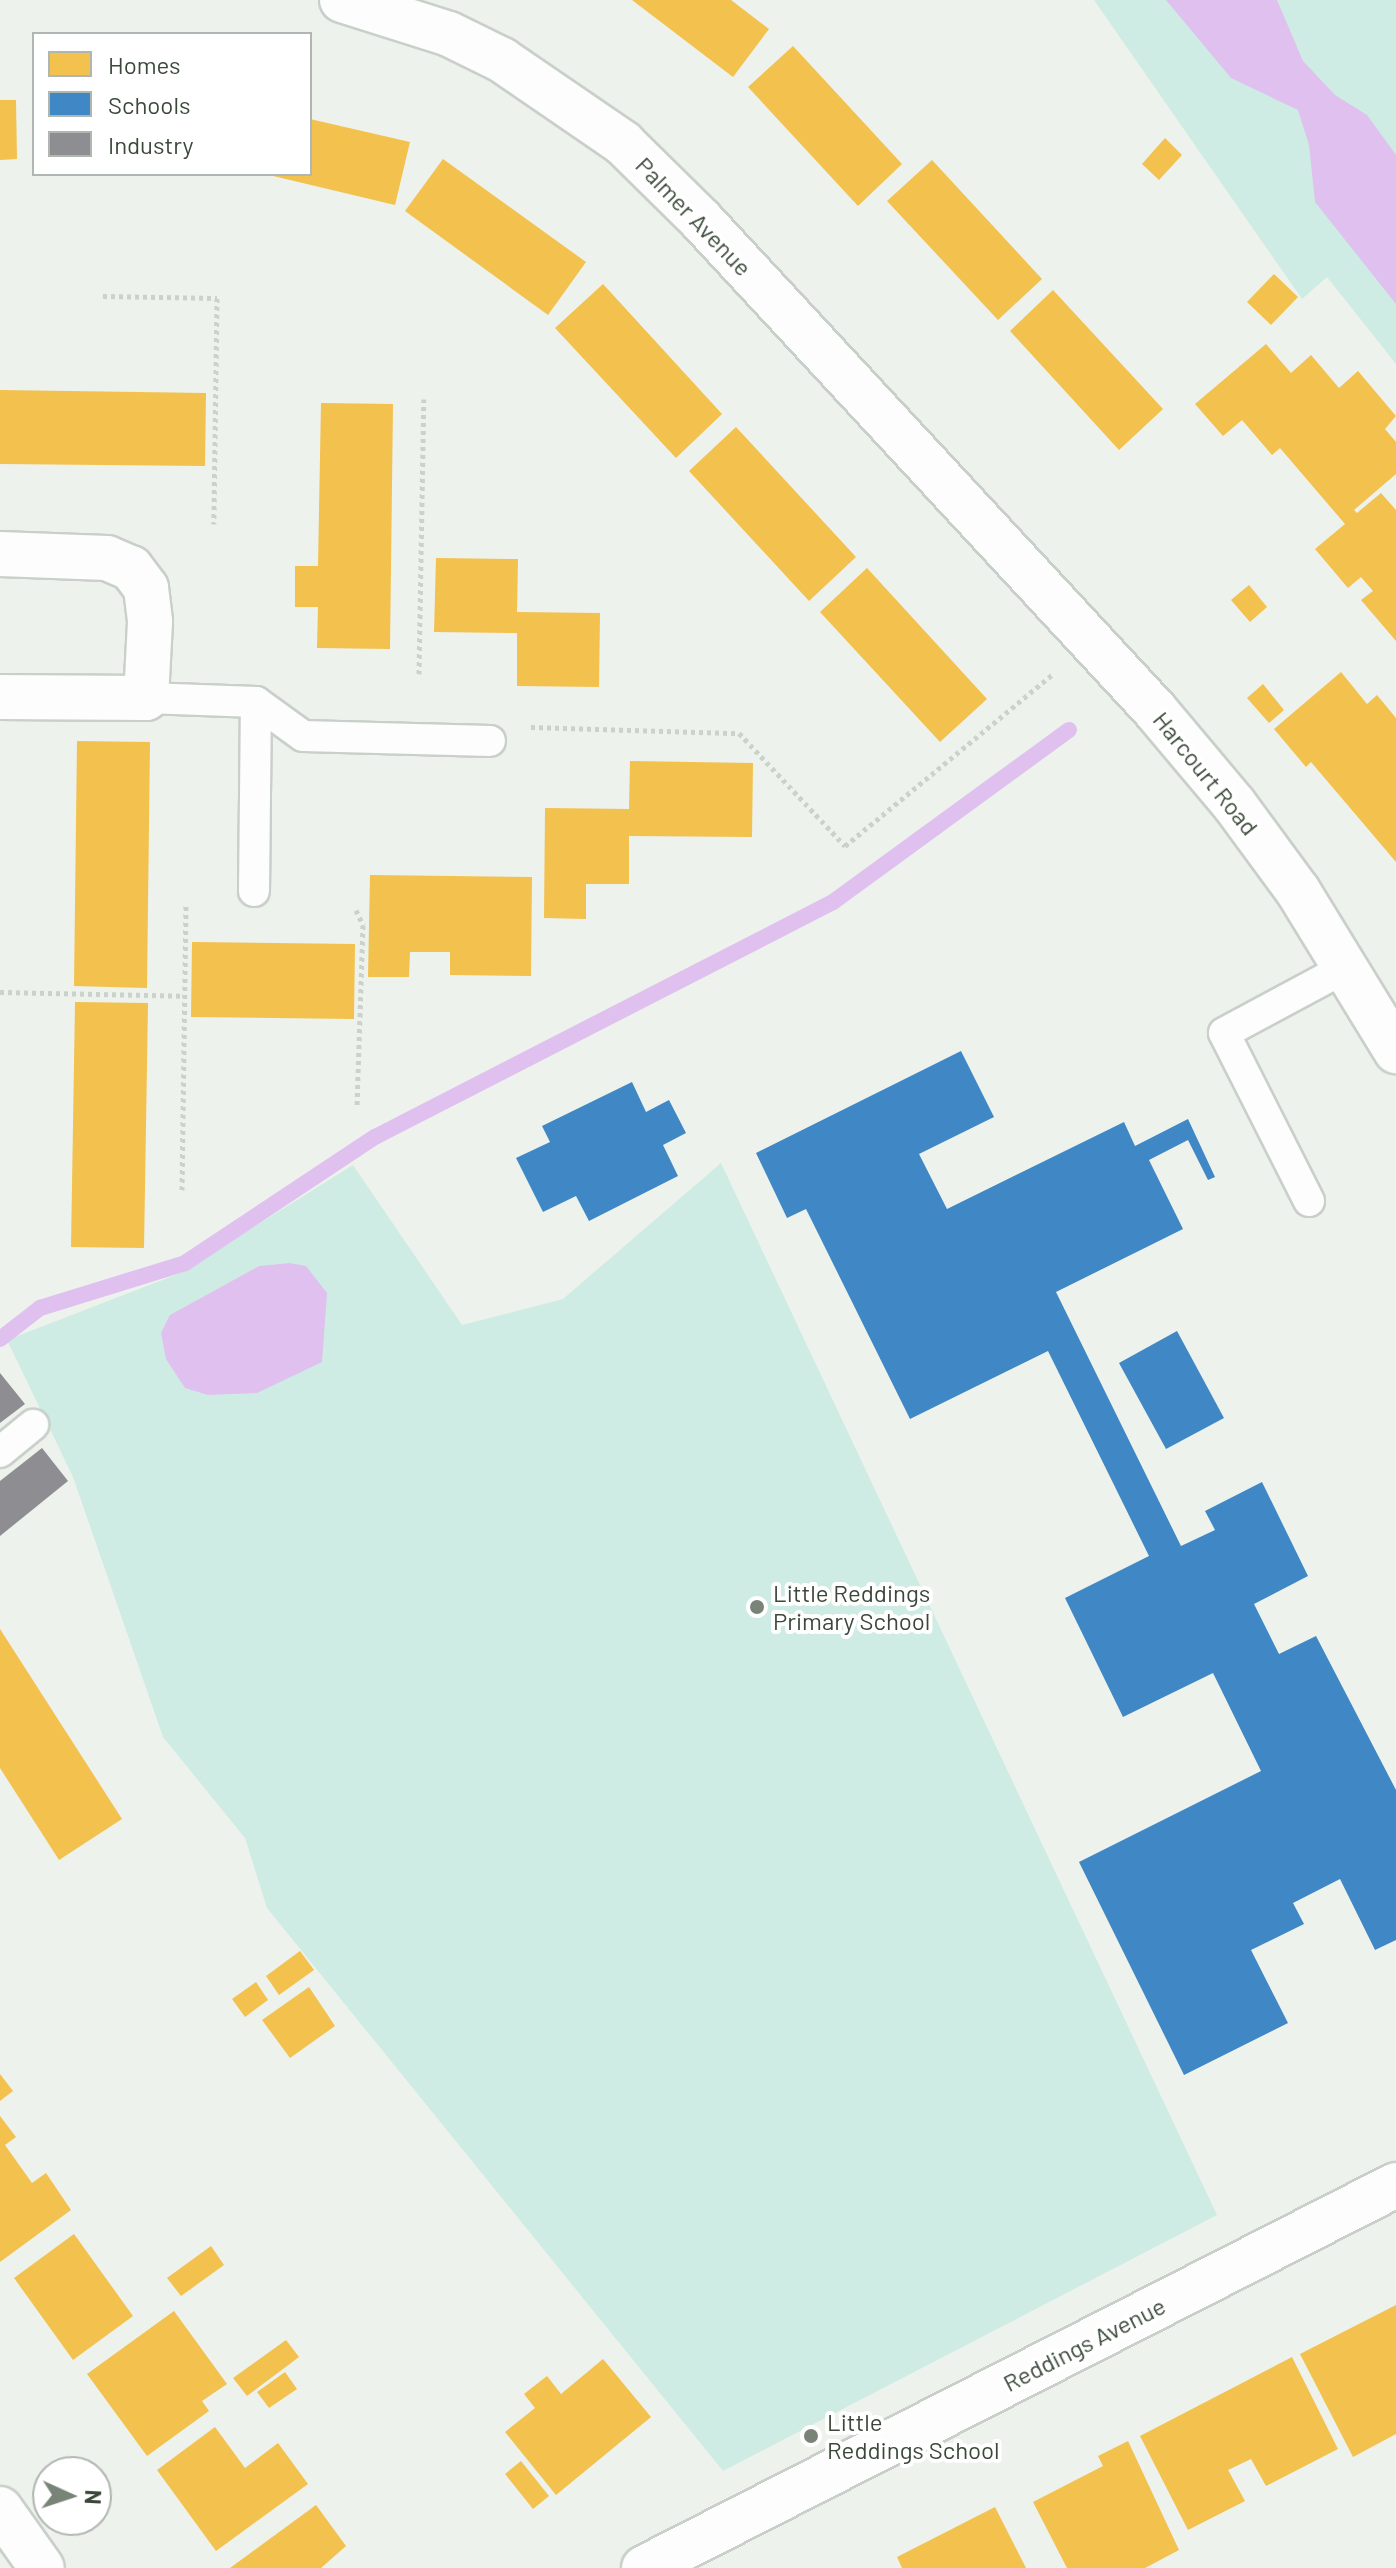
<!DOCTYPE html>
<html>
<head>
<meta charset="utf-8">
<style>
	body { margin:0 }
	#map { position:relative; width:1396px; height:2568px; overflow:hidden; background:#edf2ed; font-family:Barlow,sans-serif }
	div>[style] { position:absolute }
	.green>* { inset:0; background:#ceece3 }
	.water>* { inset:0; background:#dfc0ee }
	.homes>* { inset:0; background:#f2c14e }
	.schools>* { inset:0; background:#3f88c5 }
	.industry>* { inset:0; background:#8d8d92 }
	.stream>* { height:16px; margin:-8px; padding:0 8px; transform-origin:8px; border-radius:8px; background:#dfc0ee }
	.path>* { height:5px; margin-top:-2.5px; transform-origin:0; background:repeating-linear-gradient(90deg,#cbd2cb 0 4px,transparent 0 8px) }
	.roads { filter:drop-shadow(2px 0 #c9cfc9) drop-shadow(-2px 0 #c9cfc9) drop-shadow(0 2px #c9cfc9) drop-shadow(0 -2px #c9cfc9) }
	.service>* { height:30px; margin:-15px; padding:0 15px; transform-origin:15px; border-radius:15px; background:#fcfdfc }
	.minor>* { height:44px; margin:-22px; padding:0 22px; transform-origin:22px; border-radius:22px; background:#fcfdfc }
	.tertiary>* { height:44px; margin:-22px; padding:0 22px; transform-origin:22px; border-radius:22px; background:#fcfdfc }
	.dots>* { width:22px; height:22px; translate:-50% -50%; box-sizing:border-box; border:4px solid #fff; border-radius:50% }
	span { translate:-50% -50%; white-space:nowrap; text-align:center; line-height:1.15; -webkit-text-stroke:8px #fff; paint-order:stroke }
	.street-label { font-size:24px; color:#3a4839 }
	.poi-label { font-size:24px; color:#3a4839 }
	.left { translate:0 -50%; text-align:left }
	.legend { position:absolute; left:32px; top:32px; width:280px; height:144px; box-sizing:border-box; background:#fff; border:2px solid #b0b6b0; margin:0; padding:10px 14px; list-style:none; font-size:24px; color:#3a4839 }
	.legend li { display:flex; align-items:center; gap:16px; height:40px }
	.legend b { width:40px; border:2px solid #b0b6b0 }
	.north { position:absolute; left:32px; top:2456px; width:80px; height:80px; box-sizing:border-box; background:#fff; border:2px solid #b0b6b0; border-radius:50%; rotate:93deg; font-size:22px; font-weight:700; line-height:32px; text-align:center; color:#3a4839 }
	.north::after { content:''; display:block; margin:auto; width:28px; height:36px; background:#798478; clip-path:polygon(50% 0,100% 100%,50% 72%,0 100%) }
</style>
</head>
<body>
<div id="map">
	<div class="green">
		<div style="clip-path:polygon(1094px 0,1396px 0,1396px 364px,1327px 277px,1302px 299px)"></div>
		<div style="clip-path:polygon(evenodd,721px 1163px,1217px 2215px,723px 2471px,267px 1908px,245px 1838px,163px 1737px,73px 1477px,7px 1340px,178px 1274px,353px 1165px,462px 1325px,563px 1299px,721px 1163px,289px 1263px,171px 1315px,259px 1266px,289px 1263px)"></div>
	</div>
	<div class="water">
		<div style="clip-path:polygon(1166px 0,1277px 0,1303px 61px,1335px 95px,1367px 115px,1396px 155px,1396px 304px,1315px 202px,1309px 145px,1298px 110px,1231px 78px)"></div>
		<div style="clip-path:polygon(289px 1263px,306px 1266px,327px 1293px,322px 1362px,257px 1393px,208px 1395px,185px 1388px,166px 1359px,161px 1333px,170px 1315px,259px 1266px)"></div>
	</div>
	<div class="homes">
		<div style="clip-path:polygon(632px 0,731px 0,769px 29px,733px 77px)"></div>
		<div style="clip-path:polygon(793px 46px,902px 164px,858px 206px,748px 87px)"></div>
		<div style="clip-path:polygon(0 100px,16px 100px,17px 159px,0 160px)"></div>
		<div style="clip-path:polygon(310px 119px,410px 142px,395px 205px,269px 175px,310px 174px)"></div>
		<div style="clip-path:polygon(1165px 138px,1182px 155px,1159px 180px,1142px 164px)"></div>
		<div style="clip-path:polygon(443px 159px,586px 262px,548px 315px,405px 211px)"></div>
		<div style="clip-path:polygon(932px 160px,1042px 279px,998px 320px,887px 201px)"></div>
		<div style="clip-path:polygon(1274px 274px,1298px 297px,1271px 325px,1247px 302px)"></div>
		<div style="clip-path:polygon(603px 284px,722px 414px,676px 458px,555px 328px)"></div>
		<div style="clip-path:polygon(1053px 290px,1163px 409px,1119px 450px,1010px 331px)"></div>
		<div style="clip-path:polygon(1266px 344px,1291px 373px,1311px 355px,1339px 388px,1358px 371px,1396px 416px,1385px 429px,1396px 442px,1396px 474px,1354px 510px,1357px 513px,1381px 493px,1396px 510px,1396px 641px,1361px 600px,1373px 591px,1361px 577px,1348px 588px,1315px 549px,1345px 524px,1280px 448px,1272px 455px,1242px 420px,1223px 436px,1195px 404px)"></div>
		<div style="clip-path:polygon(0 390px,206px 393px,205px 466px,0 464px)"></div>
		<div style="clip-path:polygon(321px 403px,393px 404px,390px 649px,317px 648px,318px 607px,295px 607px,295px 566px,318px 566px)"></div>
		<div style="clip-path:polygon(736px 427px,856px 557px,809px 601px,689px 471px)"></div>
		<div style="clip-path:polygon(436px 558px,518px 559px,517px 612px,600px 613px,599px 687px,517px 686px,517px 633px,434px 632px)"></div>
		<div style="clip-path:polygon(867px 568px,987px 699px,940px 742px,820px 612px)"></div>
		<div style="clip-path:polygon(1249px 585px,1267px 607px,1250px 622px,1231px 600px)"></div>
		<div style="clip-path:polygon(1341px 672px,1367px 704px,1377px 695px,1396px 718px,1396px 862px,1311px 762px,1306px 767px,1274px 729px)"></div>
		<div style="clip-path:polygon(1263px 684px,1284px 710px,1269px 723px,1247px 698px)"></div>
		<div style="clip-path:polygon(77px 741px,150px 742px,147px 988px,74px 986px)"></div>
		<div style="clip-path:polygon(630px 761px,753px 763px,752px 837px,629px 836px,629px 884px,586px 884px,586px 919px,544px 918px,545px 808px,629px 809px)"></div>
		<div style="clip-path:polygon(370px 875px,532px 877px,531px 976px,450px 975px,450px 952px,410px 952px,409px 977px,368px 977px)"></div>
		<div style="clip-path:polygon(192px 942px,355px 944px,354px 1019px,191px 1017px)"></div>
		<div style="clip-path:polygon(75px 1002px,148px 1003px,144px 1248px,71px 1247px)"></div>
		<div style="clip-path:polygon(0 1629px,122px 1819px,59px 1860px,0 1768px)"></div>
		<div style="clip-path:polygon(300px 1951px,314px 1970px,279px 1995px,266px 1976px)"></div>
		<div style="clip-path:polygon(256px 1982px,268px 2000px,245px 2017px,232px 1999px)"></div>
		<div style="clip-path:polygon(309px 1987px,335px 2026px,290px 2058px,262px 2020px)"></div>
		<div style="clip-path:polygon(0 2074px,13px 2091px,0 2101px)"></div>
		<div style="clip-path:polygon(0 2116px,16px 2137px,5px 2145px,32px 2183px,46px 2173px,71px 2210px,0 2262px)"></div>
		<div style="clip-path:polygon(74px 2234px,133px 2316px,73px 2360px,14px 2278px)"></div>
		<div style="clip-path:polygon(211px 2246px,224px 2265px,181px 2296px,167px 2278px)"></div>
		<div style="clip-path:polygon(1396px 2305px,1396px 2434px,1353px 2457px,1300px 2354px)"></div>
		<div style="clip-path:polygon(174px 2311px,227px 2384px,202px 2401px,209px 2411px,147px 2456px,87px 2374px)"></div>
		<div style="clip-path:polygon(286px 2340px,299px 2357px,247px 2396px,233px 2378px)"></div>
		<div style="clip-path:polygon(1292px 2357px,1338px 2449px,1266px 2486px,1251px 2459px,1228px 2470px,1245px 2501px,1188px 2530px,1140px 2436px)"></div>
		<div style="clip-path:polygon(603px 2359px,651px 2417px,556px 2495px,505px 2432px,535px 2408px,524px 2394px,547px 2376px,561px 2394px)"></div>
		<div style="clip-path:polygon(285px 2372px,297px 2389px,269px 2408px,257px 2392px)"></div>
		<div style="clip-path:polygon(215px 2427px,245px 2468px,278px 2443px,308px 2484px,216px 2551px,157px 2470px)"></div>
		<div style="clip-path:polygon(1128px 2441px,1179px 2550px,1145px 2568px,1067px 2568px,1033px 2502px,1103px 2466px,1098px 2456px)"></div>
		<div style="clip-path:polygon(521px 2461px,549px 2496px,533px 2509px,505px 2474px)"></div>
		<div style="clip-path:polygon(316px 2505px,346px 2546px,321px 2568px,230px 2568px)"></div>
		<div style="clip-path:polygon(995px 2507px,1026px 2568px,902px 2568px,897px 2557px)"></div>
	</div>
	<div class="schools">
		<div style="clip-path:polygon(961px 1051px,994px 1117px,919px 1154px,947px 1209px,1124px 1122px,1135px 1146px,1188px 1119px,1215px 1177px,1208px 1180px,1188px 1140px,1149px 1160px,1183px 1229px,1056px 1292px,1181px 1546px,1215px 1530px,1205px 1511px,1262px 1482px,1308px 1576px,1254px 1604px,1279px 1654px,1316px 1636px,1396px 1790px,1396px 1940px,1375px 1950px,1340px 1879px,1293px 1903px,1304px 1924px,1251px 1950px,1288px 2023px,1184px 2075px,1079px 1862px,1261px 1771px,1213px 1673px,1123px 1717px,1065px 1598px,1149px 1556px,1048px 1351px,910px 1419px,806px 1209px,787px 1218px,756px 1153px)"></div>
		<div style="clip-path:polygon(632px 1082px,646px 1112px,669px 1100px,686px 1133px,663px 1145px,678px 1176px,589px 1221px,576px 1196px,543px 1212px,516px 1158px,550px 1142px,542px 1126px)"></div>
		<div style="clip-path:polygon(1177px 1331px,1224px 1418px,1166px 1449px,1119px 1363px)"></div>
	</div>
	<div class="industry">
		<div style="clip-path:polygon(0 1373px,25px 1404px,0 1423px)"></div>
		<div style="clip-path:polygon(42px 1448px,68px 1481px,0 1536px,0 1481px)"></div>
	</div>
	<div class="stream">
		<div style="left:0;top:1339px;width:51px;rotate:-37.8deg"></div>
		<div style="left:40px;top:1308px;width:152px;rotate:-17.2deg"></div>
		<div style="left:185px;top:1263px;width:228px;rotate:-33.6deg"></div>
		<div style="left:375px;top:1137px;width:515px;rotate:-27.16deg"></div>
		<div style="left:833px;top:902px;width:292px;rotate:-36.1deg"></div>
	</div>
	<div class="path">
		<div style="left:103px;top:296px;width:114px;rotate:1deg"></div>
		<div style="left:217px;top:298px;width:226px;rotate:90.8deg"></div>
		<div style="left:419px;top:674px;width:275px;rotate:-89deg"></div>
		<div style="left:531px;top:727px;width:208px;rotate:1.7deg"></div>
		<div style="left:739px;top:733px;width:155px;rotate:46.8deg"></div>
		<div style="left:845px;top:846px;width:270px;rotate:-39.6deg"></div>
		<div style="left:356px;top:910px;width:17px;rotate:65deg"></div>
		<div style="left:363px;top:925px;width:181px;rotate:91.9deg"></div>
		<div style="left:0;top:992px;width:184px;rotate:1.2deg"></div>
		<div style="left:182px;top:1190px;width:284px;rotate:-89.2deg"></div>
	</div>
	<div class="roads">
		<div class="service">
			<div style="left:146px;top:698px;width:110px;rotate:2.1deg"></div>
			<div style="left:256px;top:702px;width:58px;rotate:35.9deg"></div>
			<div style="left:303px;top:736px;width:187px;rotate:1.5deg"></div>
			<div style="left:254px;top:891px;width:189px;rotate:-89.4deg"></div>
			<div style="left:1309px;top:1201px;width:188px;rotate:-116.8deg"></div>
			<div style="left:1224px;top:1033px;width:140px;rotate:-28.2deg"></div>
			<div style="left:0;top:1452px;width:43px;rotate:-39.3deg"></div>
		</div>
		<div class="minor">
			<div style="left:342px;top:0;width:112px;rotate:17.6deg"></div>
			<div style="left:449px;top:34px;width:59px;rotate:26.1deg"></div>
			<div style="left:502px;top:60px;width:147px;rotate:34.4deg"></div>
			<div style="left:623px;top:143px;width:110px;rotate:44.6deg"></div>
			<div style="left:701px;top:220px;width:668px;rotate:47.18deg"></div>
			<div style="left:1155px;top:710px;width:123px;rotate:50deg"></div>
			<div style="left:1234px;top:804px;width:108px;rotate:53.7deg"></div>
			<div style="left:1298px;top:891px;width:188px;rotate:58.5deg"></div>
			<div style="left:0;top:554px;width:107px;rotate:2.1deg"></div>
			<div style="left:107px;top:558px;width:26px;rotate:23deg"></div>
			<div style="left:131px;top:568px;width:25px;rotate:53deg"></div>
			<div style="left:146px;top:588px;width:34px;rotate:83deg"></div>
			<div style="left:150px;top:622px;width:76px;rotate:93deg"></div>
			<div style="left:146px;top:698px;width:146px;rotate:-179.6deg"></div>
		</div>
		<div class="tertiary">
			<div style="left:0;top:2509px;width:72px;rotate:54.6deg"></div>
			<div style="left:644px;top:2568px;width:844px;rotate:-26.99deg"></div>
		</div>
	</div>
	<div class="dots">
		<div style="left:757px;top:1607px;background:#798478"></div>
		<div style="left:811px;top:2436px;background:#798478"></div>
	</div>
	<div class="street-label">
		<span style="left:694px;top:216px;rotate:46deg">Palmer Avenue</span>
		<span style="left:1206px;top:773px;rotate:51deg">Harcourt Road</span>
		<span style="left:1084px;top:2344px;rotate:-27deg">Reddings Avenue</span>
	</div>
	<div class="poi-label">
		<span class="left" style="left:773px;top:1607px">Little Reddings<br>Primary School</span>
		<span class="left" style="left:827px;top:2436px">Little<br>Reddings School</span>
	</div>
	<ul class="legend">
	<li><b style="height:22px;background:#f2c14e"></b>Homes</li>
	<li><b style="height:22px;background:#3f88c5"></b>Schools</li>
	<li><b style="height:22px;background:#8d8d92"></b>Industry</li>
	</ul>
	<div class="north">N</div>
</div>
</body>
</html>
